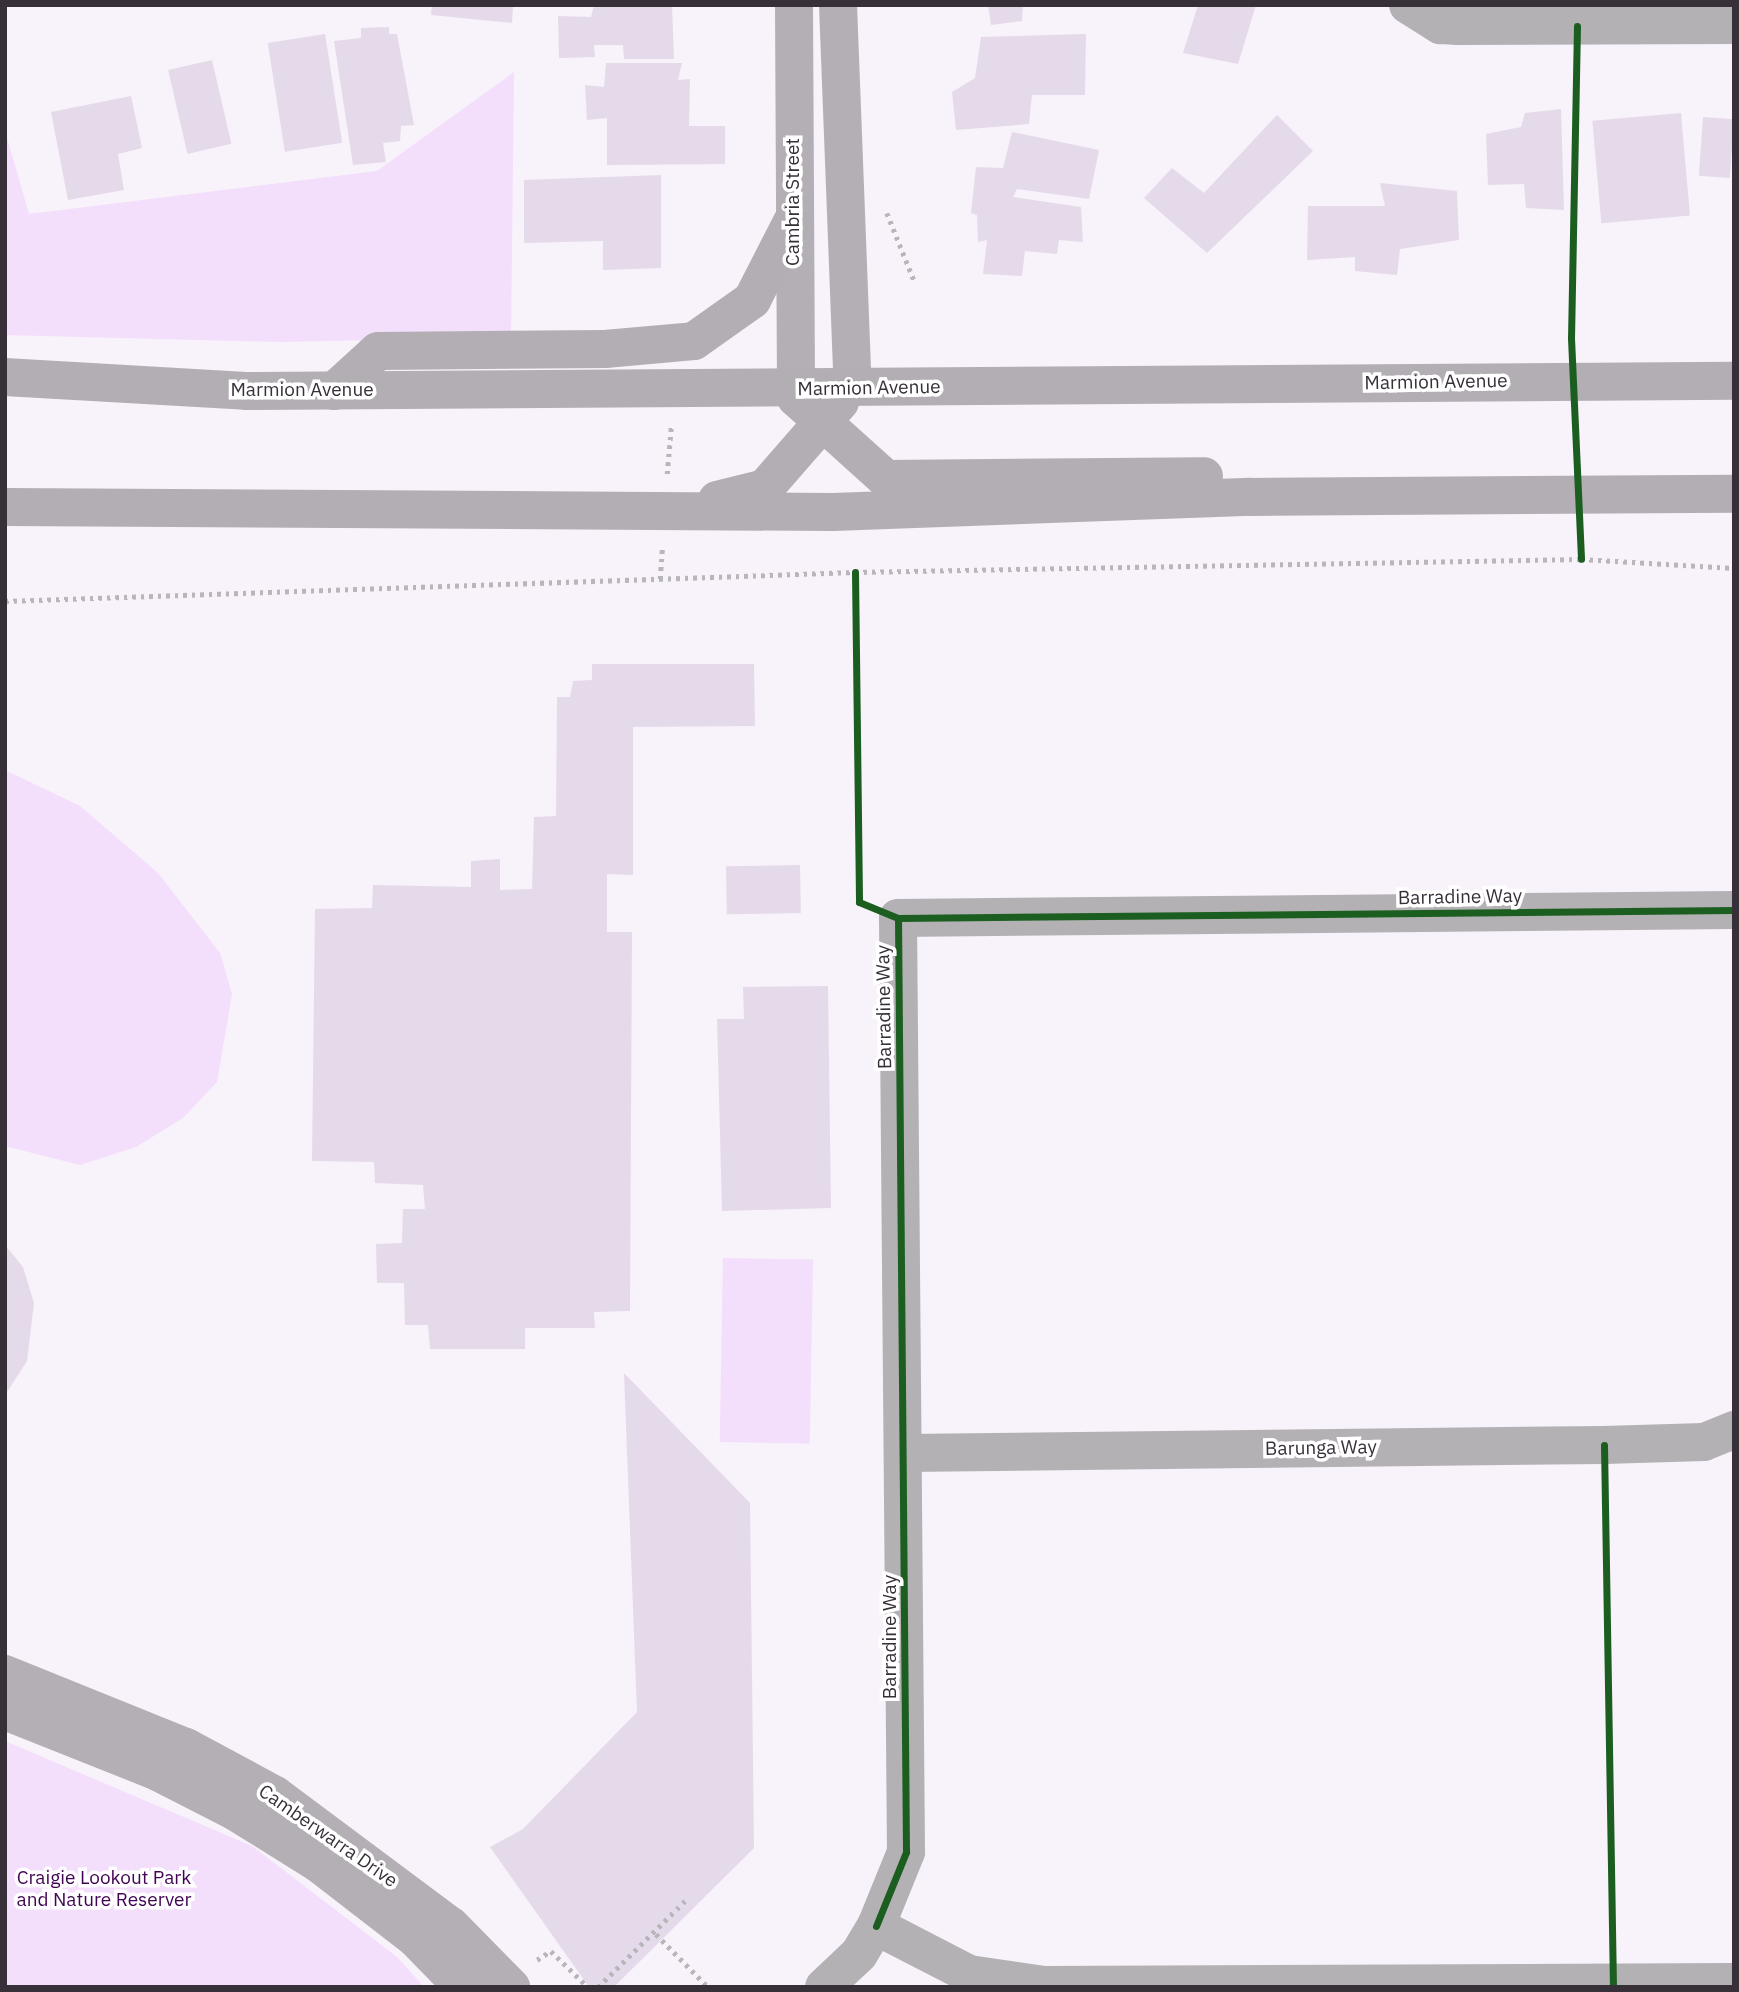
<!DOCTYPE html>
<style>
body{margin:0}
#map{position:relative;width:1739px;height:1992px;overflow:hidden;background:#f8f2fa;font-family:"IBM Plex Sans",sans-serif}
div>[style]{position:absolute}
[style*='--x']{left:calc(var(--x)*1px);top:calc(var(--y)*1px);width:calc(var(--w)*1px);rotate:calc(var(--a)*1deg)}
.green>*{inset:0;background:#f3defb;transform-origin:0 0}
.building>*{inset:0;background:#e5daea;transform-origin:0 0}
.path>*{height:4.5px;margin-top:-2.25px;transform-origin:0;background:repeating-linear-gradient(90deg,#b9b6ba 0 3.5px,transparent 0 8.5px)}
.street>*{height:38px;margin:-19px;padding:0 19px;transform-origin:19px;border-radius:19px;background:#b3b1b4}
.secondary>*{height:38px;margin:-19px;padding:0 19px;transform-origin:19px;border-radius:19px;background:#b3afb5}
.highway>*{height:38px;margin:-19px;padding:0 19px;transform-origin:19px;border-radius:19px;background:#b2aeb4}
.cycleway>*{height:7px;margin:-3.5px;padding:0 3.5px;transform-origin:3.5px;border-radius:3.5px;background:#1b5e20}
span{translate:-50% -50%;white-space:nowrap;text-align:center;line-height:1.15;-webkit-text-stroke:7px #fff;paint-order:stroke}
.street-label{font-size:19px;color:#373039}
.park-label{font-size:19px;color:#410553}
.frame{position:absolute;inset:0;border:7px solid #373039;pointer-events:none}
</style>
<div id="map">
<div class="green">
<div style="clip-path:polygon(514px 72px,511px 337px,280px 342px,5px 335px,5px 131px,29px 214px,377px 171px)"></div>
<div style="clip-path:polygon(5px 770px,80px 806px,158px 873px,220px 953px,232px 994px,217px 1082px,183px 1118px,136px 1147px,80px 1165px,5px 1146px)"></div>
<div style="left:723px;top:1258px;width:90px;height:184px;rotate:1deg"></div>
<div style="clip-path:polygon(5px 1741px,252px 1846px,397px 1957px,424px 1987px,5px 1987px)"></div>
</div>
<div class="building">
<div style="clip-path:polygon(432px 5px,513px 5px,512px 23px,431px 15px)"></div>
<div style="clip-path:polygon(594px 5px,672px 5px,674px 59px,624px 59px,623px 45px,594px 45px,595px 57px,559px 58px,558px 16px,591px 17px)"></div>
<div style="clip-path:polygon(988px 5px,1023px 5px,1022px 21px,991px 25px)"></div>
<div style="clip-path:polygon(1198px 5px,1256px 5px,1238px 64px,1183px 53px)"></div>
<div style="clip-path:polygon(389px 27px,389px 34px,397px 34px,414px 125px,401px 126px,400px 141px,383px 143px,386px 162px,353px 165px,334px 41px,361px 38px,361px 28px)"></div>
<div style="left:325px;top:34px;width:110px;height:58px;rotate:81deg"></div>
<div style="clip-path:polygon(1086px 34px,1085px 95px,1032px 95px,1029px 124px,956px 130px,952px 92px,975px 78px,981px 37px)"></div>
<div style="left:212px;top:60px;width:86px;height:45px;rotate:77deg"></div>
<div style="clip-path:polygon(606px 63px,682px 63px,678px 80px,690px 79px,689px 126px,725px 126px,725px 164px,607px 165px,607px 118px,587px 120px,585px 85px,604px 87px)"></div>
<div style="clip-path:polygon(131px 96px,142px 148px,118px 154px,124px 190px,68px 200px,51px 112px)"></div>
<div style="clip-path:polygon(1561px 109px,1564px 210px,1526px 208px,1524px 184px,1488px 185px,1486px 134px,1521px 127px,1525px 113px)"></div>
<div style="left:1681px;top:113px;width:103px;height:89px;rotate:85deg"></div>
<div style="clip-path:polygon(1277px 115px,1313px 151px,1207px 253px,1144px 198px,1172px 168px,1204px 193px)"></div>
<div style="left:1703px;top:117px;width:31px;height:59px;rotate:4deg"></div>
<div style="clip-path:polygon(1012px 132px,1099px 150px,1089px 199px,1017px 189px,1013px 197px,1081px 207px,1083px 242px,1059px 240px,1057px 254px,1025px 251px,1022px 276px,983px 274px,987px 240px,978px 242px,977px 215px,971px 213px,976px 167px,1003px 168px)"></div>
<div style="clip-path:polygon(661px 175px,661px 268px,603px 270px,603px 241px,524px 243px,524px 180px)"></div>
<div style="clip-path:polygon(1380px 183px,1457px 191px,1459px 240px,1400px 249px,1397px 275px,1355px 271px,1355px 257px,1307px 260px,1308px 206px,1385px 206px)"></div>
<div style="clip-path:polygon(592px 664px,754px 664px,755px 726px,633px 727px,633px 875px,607px 874px,607px 932px,632px 932px,630px 1311px,594px 1312px,595px 1328px,525px 1328px,525px 1349px,430px 1349px,428px 1325px,405px 1325px,404px 1283px,377px 1283px,376px 1244px,402px 1243px,403px 1209px,425px 1209px,423px 1185px,375px 1183px,374px 1162px,312px 1161px,315px 909px,372px 908px,373px 885px,471px 887px,471px 861px,500px 859px,500px 890px,532px 889px,534px 817px,556px 816px,557px 697px,570px 697px,573px 681px,592px 680px)"></div>
<div style="left:800px;top:865px;width:48px;height:74px;rotate:89deg"></div>
<div style="clip-path:polygon(828px 986px,831px 1208px,722px 1211px,717px 1019px,744px 1019px,743px 987px)"></div>
<div style="clip-path:polygon(5px 1245px,23px 1267px,34px 1303px,27px 1361px,5px 1395px)"></div>
<div style="clip-path:polygon(624px 1373px,750px 1503px,754px 1848px,614px 1987px,589px 1987px,490px 1847px,523px 1829px,637px 1712px)"></div>
</div>
<div class="path">
<div style="--x:887;--y:213;--w:72;--a:68.1"></div>
<div style="--x:667;--y:474;--w:47;--a:-85.1"></div>
<div style="--x:660;--y:579;--w:30;--a:-86"></div>
<div style="--x:5;--y:601;--w:850;--a:-1.95"></div>
<div style="--x:855;--y:572;--w:726;--a:-1.03"></div>
<div style="--x:1581;--y:559;--w:153;--a:3.4"></div>
<div style="--x:656;--y:1934;--w:74;--a:45.5"></div>
<div style="--x:537;--y:1960;--w:17;--a:-33"></div>
<div style="--x:551;--y:1951;--w:52;--a:44.2"></div>
<div style="--x:598;--y:1987;--w:127;--a:-44.7"></div>
</div>
<div class="street">
<div style="--x:1408;--y:5;--w:38;--a:32"></div>
<div style="--x:1440;--y:25;--w:18;--a:3"></div>
<div style="--x:1458;--y:26;--w:276;--a:-0.2"></div>
<div style="--x:905;--y:1453;--w:699;--a:-0.66"></div>
<div style="--x:1604;--y:1445;--w:100;--a:-1.7"></div>
<div style="--x:1704;--y:1442;--w:32;--a:-22"></div>
<div style="--x:876;--y:1926;--w:80;--a:-67.9"></div>
<div style="--x:906;--y:1852;--w:934;--a:-90.49"></div>
<div style="--x:898;--y:918;--w:836;--a:-0.55"></div>
<div style="--x:824;--y:1987;--w:48;--a:-43.3"></div>
<div style="--x:859;--y:1954;--w:33;--a:-59"></div>
<div style="--x:876;--y:1926;--w:105;--a:27.3"></div>
<div style="--x:969;--y:1974;--w:76;--a:8.3"></div>
<div style="--x:1044;--y:1985;--w:690;--a:-0.25"></div>
</div>
<div class="secondary">
<div style="--x:794;--y:5;--w:393;--a:89.7"></div>
<div style="--x:838;--y:5;--w:383;--a:87.8"></div>
<div style="--x:5;--y:1674;--w:195;--a:22"></div>
<div style="--x:186;--y:1747;--w:101;--a:28.3"></div>
<div style="--x:275;--y:1795;--w:219;--a:36.7"></div>
<div style="--x:451;--y:1926;--w:86;--a:45.5"></div>
<div style="--x:5;--y:1711;--w:165;--a:21.7"></div>
<div style="--x:158;--y:1772;--w:88;--a:27.1"></div>
<div style="--x:236;--y:1812;--w:97;--a:31.9"></div>
<div style="--x:318;--y:1863;--w:123;--a:37.7"></div>
<div style="--x:415;--y:1938;--w:69;--a:45.6"></div>
</div>
<div class="highway">
<div style="--x:5;--y:377;--w:241;--a:3.3"></div>
<div style="--x:246;--y:391;--w:1488;--a:-0.39"></div>
<div style="--x:334;--y:391;--w:59;--a:-42.3"></div>
<div style="--x:378;--y:351;--w:227;--a:-0.5"></div>
<div style="--x:605;--y:349;--w:89;--a:-5.1"></div>
<div style="--x:694;--y:341;--w:71;--a:-35.3"></div>
<div style="--x:752;--y:300;--w:88;--a:-62.9"></div>
<div style="--x:796;--y:398;--w:121;--a:42"></div>
<div style="--x:886;--y:479;--w:318;--a:-0.5"></div>
<div style="--x:717;--y:500;--w:49;--a:-14"></div>
<div style="--x:765;--y:488;--w:114;--a:-48.9"></div>
<div style="--x:5;--y:507;--w:828;--a:0.35"></div>
<div style="--x:833;--y:512;--w:418;--a:-2.1"></div>
<div style="--x:1251;--y:497;--w:483;--a:-0.4"></div>
</div>
<div class="cycleway">
<div style="--x:1577;--y:26;--w:312;--a:91.1"></div>
<div style="--x:1571;--y:338;--w:221;--a:87.4"></div>
<div style="--x:855;--y:572;--w:330;--a:89.3"></div>
<div style="--x:859;--y:902;--w:42;--a:22.3"></div>
<div style="--x:1604;--y:1445;--w:542;--a:89.05"></div>
<div style="--x:876;--y:1926;--w:80;--a:-67.9"></div>
<div style="--x:906;--y:1852;--w:934;--a:-90.49"></div>
<div style="--x:898;--y:918;--w:836;--a:-0.55"></div>
</div>
<div class="street-label">
<span style="left:793px;top:202px;rotate:-90deg">Cambria Street</span>
<span style="left:1436px;top:382px;rotate:-1deg">Marmion Avenue</span>
<span style="left:869px;top:388px;rotate:-1deg">Marmion Avenue</span>
<span style="left:302px;top:390px">Marmion Avenue</span>
<span style="left:1460px;top:897px;rotate:-1deg">Barradine Way</span>
<span style="left:884px;top:1007px;rotate:-91deg">Barradine Way</span>
<span style="left:1321px;top:1448px;rotate:-1deg">Barunga Way</span>
<span style="left:890px;top:1637px;rotate:-90deg">Barradine Way</span>
<span style="left:328px;top:1836px;rotate:35deg">Camberwarra Drive</span>
</div>
<div class="park-label">
<span style="left:104px;top:1889px">Craigie Lookout Park<br>and Nature Reserver</span>
</div>
<div class="frame"></div>
</div>
